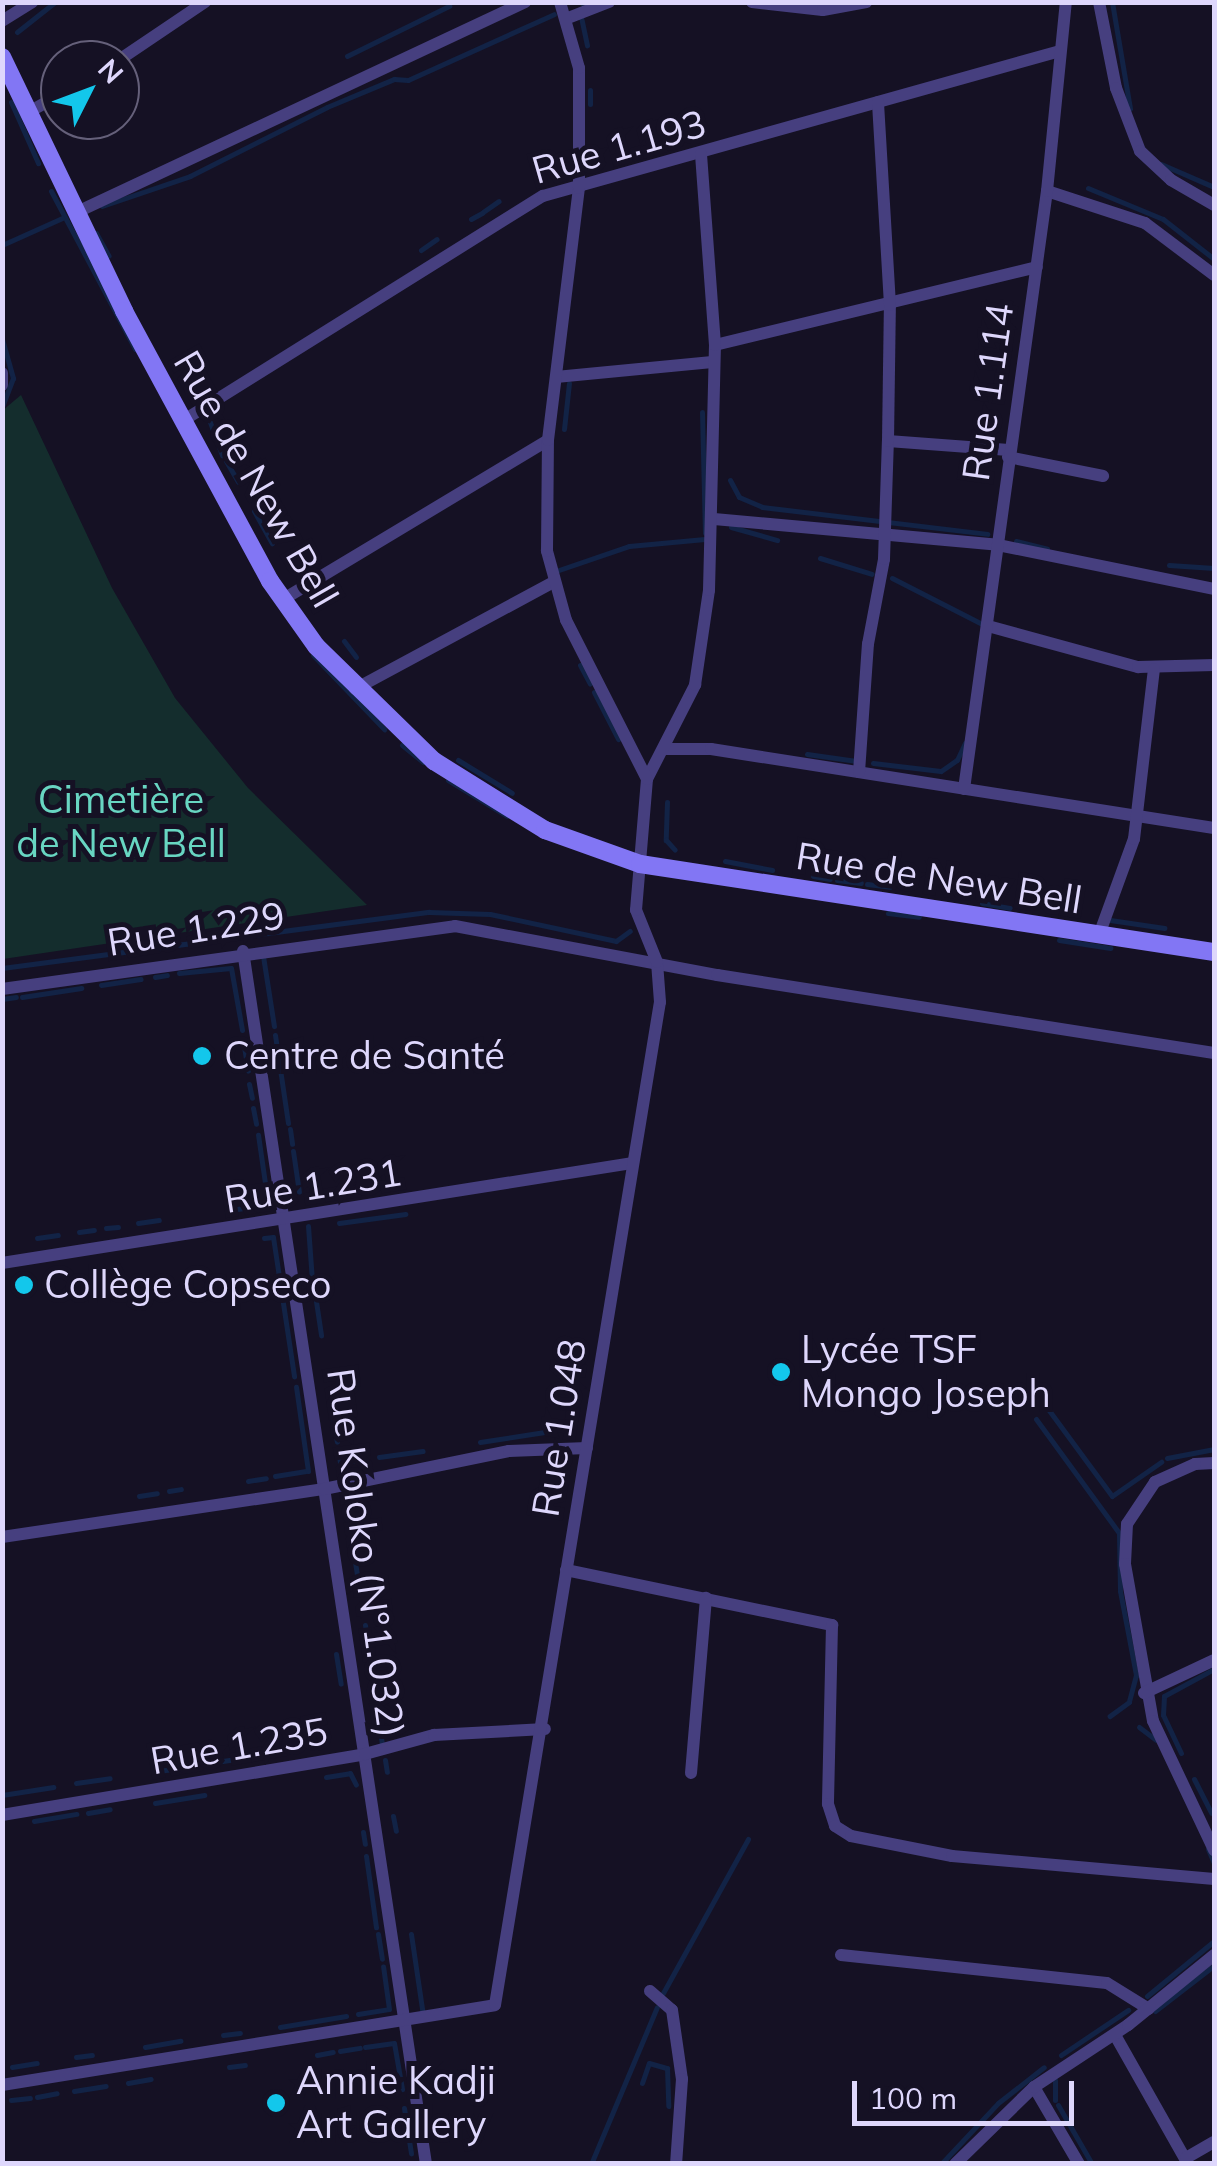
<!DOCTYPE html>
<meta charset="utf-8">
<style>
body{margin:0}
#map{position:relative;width:1217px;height:2166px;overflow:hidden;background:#151124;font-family:Mulish,sans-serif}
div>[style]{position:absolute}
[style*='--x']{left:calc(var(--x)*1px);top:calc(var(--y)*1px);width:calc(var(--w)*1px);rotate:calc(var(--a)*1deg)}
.green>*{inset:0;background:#142d2d}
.stream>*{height:5px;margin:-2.5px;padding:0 2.5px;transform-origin:2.5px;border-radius:2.5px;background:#122346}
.street>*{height:12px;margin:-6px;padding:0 6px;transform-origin:6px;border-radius:6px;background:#463f7f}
.secondary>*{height:18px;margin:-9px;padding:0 9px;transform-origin:9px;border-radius:9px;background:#8276f4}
.dots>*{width:28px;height:28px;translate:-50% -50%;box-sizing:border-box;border:5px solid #151124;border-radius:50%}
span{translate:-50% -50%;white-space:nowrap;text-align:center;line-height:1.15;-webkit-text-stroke:10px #151124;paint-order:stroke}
.street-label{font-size:38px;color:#ded7fc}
.park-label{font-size:38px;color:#68d6c2}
.poi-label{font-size:38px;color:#ded7fc}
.left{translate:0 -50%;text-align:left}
.frame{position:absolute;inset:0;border:5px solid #ded7fc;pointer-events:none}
.north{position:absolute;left:40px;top:40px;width:100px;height:100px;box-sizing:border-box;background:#151124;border:2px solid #65607a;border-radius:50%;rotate:48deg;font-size:28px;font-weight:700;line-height:40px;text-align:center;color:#ded7fc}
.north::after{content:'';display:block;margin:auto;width:35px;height:45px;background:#13c7eb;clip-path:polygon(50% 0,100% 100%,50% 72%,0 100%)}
.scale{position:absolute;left:852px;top:2081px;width:222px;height:45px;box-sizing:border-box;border:5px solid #ded7fc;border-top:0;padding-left:12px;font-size:30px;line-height:35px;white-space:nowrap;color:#ded7fc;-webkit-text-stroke:8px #151124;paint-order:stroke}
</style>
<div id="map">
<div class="green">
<div style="clip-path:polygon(21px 395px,112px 588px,175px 698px,248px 788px,367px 905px,3px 959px,2px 411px)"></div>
</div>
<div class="stream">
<div style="--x:1112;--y:2;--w:108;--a:80.4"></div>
<div style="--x:582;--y:3;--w:1;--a:-45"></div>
<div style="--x:2;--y:4;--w:4;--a:-27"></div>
<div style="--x:581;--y:17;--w:29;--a:78"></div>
<div style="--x:17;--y:32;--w:48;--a:-38.3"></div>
<div style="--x:347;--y:56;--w:114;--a:-26.1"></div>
<div style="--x:11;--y:102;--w:67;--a:66.1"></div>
<div style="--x:590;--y:104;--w:14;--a:-90"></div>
<div style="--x:1161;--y:164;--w:58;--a:23.5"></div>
<div style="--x:1088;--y:188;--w:81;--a:22.5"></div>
<div style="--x:1163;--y:219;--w:65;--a:38.1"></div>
<div style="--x:51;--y:191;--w:179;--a:62"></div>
<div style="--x:102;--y:206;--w:93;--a:-18.8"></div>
<div style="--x:190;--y:176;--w:153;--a:-26.7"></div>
<div style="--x:327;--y:107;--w:73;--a:-22.7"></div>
<div style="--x:394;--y:79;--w:14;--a:4"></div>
<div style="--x:408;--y:80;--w:160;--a:-24.3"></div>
<div style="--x:483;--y:212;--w:19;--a:-35"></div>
<div style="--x:471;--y:219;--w:13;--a:-29"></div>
<div style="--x:96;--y:233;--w:26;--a:61"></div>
<div style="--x:2;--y:245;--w:66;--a:-24.2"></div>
<div style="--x:421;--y:250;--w:19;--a:-35"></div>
<div style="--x:2;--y:339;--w:41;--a:74.2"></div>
<div style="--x:13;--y:378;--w:30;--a:111"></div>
<div style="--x:702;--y:412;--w:121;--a:88.6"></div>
<div style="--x:207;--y:414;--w:44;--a:69.9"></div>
<div style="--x:564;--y:429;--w:46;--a:-83.8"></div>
<div style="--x:226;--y:461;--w:24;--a:60"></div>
<div style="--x:730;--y:480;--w:19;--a:62"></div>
<div style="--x:739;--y:497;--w:25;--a:23"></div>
<div style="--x:762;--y:507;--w:227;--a:6.8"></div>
<div style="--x:254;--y:511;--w:37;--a:61"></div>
<div style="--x:731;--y:527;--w:48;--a:15.8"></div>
<div style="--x:1016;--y:541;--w:32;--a:14"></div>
<div style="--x:820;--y:558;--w:54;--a:17.1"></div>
<div style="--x:1169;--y:565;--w:45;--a:3.8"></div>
<div style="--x:553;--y:572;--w:80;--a:-18.9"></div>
<div style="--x:629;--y:546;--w:76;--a:-5.3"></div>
<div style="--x:892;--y:578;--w:99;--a:27.1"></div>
<div style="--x:344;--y:641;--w:20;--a:53"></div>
<div style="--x:313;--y:655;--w:103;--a:46.2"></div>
<div style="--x:580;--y:665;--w:21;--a:62"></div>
<div style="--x:594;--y:692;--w:53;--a:62.9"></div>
<div style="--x:402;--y:745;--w:27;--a:39"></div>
<div style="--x:807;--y:754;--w:50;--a:8"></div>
<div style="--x:458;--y:760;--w:63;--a:31.4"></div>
<div style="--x:873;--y:763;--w:68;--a:6.7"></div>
<div style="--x:941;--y:771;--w:19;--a:-35"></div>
<div style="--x:957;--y:760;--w:19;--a:-65"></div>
<div style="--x:448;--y:780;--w:69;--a:31.4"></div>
<div style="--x:667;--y:802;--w:38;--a:92"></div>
<div style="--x:666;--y:840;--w:13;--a:48"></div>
<div style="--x:725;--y:861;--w:48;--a:10.8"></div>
<div style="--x:813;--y:876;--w:17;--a:10"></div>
<div style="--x:837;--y:880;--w:24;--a:7"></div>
<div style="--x:867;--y:884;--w:23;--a:7"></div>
<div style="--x:982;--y:903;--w:28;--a:10"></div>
<div style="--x:888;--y:913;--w:31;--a:7"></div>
<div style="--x:1110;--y:920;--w:55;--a:8.4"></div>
<div style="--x:1059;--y:940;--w:52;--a:8.9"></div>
<div style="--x:263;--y:956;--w:71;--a:81.1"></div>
<div style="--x:2;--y:968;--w:431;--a:-7.5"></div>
<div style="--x:429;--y:912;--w:61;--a:1.9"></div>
<div style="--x:490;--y:914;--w:129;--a:12.1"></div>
<div style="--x:616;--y:941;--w:17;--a:-36"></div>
<div style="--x:179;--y:973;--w:52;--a:-5.5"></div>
<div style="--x:231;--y:968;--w:63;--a:79.9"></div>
<div style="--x:155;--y:977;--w:12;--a:-9"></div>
<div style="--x:101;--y:985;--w:40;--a:-8.5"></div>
<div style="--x:22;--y:997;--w:60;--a:-8.7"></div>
<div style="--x:2;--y:999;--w:14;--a:-8"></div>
<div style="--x:275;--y:1035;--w:89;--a:81.6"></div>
<div style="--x:243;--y:1040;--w:31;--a:81"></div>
<div style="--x:249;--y:1084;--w:14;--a:78"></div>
<div style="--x:253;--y:1108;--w:16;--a:79"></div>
<div style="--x:290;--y:1129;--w:15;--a:82"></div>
<div style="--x:293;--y:1151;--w:41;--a:81.7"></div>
<div style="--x:231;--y:1210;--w:37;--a:-9"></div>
<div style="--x:268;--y:1204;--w:70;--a:-98.2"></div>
<div style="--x:138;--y:1223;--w:21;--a:-8"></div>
<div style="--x:339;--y:1223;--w:67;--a:-7.8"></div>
<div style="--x:308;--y:1226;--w:55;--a:85.8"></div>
<div style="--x:106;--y:1228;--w:12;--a:-5"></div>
<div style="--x:79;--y:1232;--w:15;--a:-8"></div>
<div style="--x:37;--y:1238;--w:21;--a:-8"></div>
<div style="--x:264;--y:1238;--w:9;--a:-6"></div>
<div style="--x:273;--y:1237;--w:141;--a:81.4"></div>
<div style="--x:314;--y:1288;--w:48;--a:81.5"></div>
<div style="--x:1048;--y:1409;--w:108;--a:53.7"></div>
<div style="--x:1112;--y:1496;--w:60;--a:-34.8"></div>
<div style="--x:332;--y:1411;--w:31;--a:81"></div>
<div style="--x:1036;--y:1419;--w:141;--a:53.9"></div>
<div style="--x:1119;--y:1533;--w:58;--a:89"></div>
<div style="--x:1120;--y:1591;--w:86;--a:79.2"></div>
<div style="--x:1136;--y:1675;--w:28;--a:105"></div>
<div style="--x:1129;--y:1702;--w:24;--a:144"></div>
<div style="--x:480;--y:1442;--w:72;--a:-8.8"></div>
<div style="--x:338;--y:1451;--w:23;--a:80"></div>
<div style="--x:379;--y:1457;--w:44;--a:-7.8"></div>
<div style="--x:1167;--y:1458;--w:48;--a:-10.8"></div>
<div style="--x:343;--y:1462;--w:18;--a:-6"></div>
<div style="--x:275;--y:1476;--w:33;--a:-9"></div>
<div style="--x:308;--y:1471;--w:85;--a:-98.1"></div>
<div style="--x:248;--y:1481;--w:18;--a:-9"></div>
<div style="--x:344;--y:1489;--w:94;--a:81.4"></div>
<div style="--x:169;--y:1491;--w:12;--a:-9"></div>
<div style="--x:139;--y:1496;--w:18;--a:-9"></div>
<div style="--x:365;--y:1625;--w:121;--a:81.9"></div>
<div style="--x:336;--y:1654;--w:30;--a:81"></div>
<div style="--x:1139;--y:1727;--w:21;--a:37"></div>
<div style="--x:1181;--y:1753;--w:42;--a:-115.3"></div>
<div style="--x:1163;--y:1715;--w:19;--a:-87"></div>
<div style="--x:1164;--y:1696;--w:57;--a:-28.4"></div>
<div style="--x:385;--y:1760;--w:12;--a:81"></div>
<div style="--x:209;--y:1763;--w:41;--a:-8.3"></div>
<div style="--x:159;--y:1771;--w:40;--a:-8.5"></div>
<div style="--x:326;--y:1777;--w:24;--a:-9"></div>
<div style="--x:350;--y:1773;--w:13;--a:63"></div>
<div style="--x:1194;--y:1779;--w:38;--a:63"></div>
<div style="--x:76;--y:1783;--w:34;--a:-8"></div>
<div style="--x:2;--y:1795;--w:52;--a:-8.9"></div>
<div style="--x:155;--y:1803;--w:50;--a:-9.3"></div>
<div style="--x:88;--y:1813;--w:22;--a:-10"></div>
<div style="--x:393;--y:1816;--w:15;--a:79"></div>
<div style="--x:34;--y:1821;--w:43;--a:-9.5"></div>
<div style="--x:363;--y:1832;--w:12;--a:81"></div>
<div style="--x:1208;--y:1849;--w:15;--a:67"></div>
<div style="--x:366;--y:1856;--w:72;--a:82"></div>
<div style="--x:378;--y:1934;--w:25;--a:81"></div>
<div style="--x:411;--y:1934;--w:82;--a:81.6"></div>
<div style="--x:663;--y:1993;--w:176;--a:-61.1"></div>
<div style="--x:1147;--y:1996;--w:87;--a:-39.4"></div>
<div style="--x:1155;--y:2011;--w:72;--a:-37.7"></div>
<div style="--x:358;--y:2014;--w:31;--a:-9"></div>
<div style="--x:389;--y:2009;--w:43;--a:-97.9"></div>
<div style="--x:280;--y:2027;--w:67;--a:-9.5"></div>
<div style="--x:223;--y:2035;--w:17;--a:-7"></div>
<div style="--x:145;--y:2047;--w:36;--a:-10"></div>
<div style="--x:365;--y:2047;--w:29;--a:-8"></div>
<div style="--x:394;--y:2043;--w:47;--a:80.1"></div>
<div style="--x:340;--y:2051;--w:20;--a:-9"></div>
<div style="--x:317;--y:2055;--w:16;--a:-11"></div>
<div style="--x:1061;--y:2055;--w:81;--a:-33.9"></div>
<div style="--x:76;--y:2057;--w:16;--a:-7"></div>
<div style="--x:12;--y:2067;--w:25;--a:-9"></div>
<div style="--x:229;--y:2067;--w:16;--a:-7"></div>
<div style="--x:1055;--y:2080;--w:20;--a:90"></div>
<div style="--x:128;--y:2083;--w:23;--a:-10"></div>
<div style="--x:642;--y:2083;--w:21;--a:-71"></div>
<div style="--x:649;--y:2063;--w:19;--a:16"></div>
<div style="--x:667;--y:2068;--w:38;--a:88"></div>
<div style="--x:74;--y:2091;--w:32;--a:-9"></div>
<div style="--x:37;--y:2097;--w:20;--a:-11"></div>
<div style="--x:11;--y:2100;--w:19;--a:-6"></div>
<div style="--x:1058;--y:2105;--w:68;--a:60"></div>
<div style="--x:404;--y:2108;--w:46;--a:81.2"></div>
<div style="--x:591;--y:2164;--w:170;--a:-67.2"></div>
<div style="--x:941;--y:2164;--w:83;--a:-46.9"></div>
<div style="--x:998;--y:2103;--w:58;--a:-38"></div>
</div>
<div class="street">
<div style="--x:752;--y:2;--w:71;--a:6.4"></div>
<div style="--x:823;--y:10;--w:44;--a:-10.5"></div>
<div style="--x:1099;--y:2;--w:88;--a:78.8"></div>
<div style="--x:1116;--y:88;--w:67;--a:69.1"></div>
<div style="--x:1140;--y:151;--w:42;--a:43.1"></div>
<div style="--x:1171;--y:180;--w:50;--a:30.2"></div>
<div style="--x:568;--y:18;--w:44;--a:-21.3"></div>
<div style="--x:2;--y:21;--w:36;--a:-32"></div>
<div style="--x:119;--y:60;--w:104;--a:-34"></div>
<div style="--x:27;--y:113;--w:38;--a:-29"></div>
<div style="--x:1047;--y:191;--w:103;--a:18.1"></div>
<div style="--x:1145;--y:223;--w:86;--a:37"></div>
<div style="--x:75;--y:213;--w:497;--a:-25.1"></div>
<div style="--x:715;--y:345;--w:331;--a:-13.6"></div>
<div style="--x:2;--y:373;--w:12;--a:90"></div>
<div style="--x:556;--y:377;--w:157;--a:-5.5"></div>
<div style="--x:184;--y:420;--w:423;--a:-32"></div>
<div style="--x:543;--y:196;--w:537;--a:-15.67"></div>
<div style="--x:888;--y:441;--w:121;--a:4.3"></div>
<div style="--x:1008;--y:457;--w:97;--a:11.3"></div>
<div style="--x:714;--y:519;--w:285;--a:5.2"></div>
<div style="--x:998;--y:545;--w:220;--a:11.5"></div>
<div style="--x:282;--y:600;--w:310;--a:-31"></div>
<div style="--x:988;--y:626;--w:156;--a:15.3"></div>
<div style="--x:1138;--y:667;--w:76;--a:-1.5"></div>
<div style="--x:355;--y:689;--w:224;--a:-28.3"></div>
<div style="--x:665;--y:749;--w:46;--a:0"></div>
<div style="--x:711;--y:749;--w:509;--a:8.93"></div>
<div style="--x:859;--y:772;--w:128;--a:-86"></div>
<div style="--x:868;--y:644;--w:86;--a:-79.3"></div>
<div style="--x:884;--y:559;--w:118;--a:-88.1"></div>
<div style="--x:888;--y:441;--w:136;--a:-89.2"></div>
<div style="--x:890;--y:305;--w:203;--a:-93.4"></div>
<div style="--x:647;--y:779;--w:106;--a:-62.9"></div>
<div style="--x:695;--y:685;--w:96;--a:-81.6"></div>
<div style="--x:709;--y:590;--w:245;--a:-88.6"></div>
<div style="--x:715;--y:345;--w:191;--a:-94.2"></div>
<div style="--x:964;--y:789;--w:604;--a:-82.1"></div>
<div style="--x:1047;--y:191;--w:190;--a:-84.3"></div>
<div style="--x:1099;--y:935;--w:102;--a:-70"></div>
<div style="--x:1134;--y:839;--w:171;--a:-83.3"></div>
<div style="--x:243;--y:951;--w:1227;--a:81.42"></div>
<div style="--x:2;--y:989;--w:457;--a:-7.9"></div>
<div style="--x:455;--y:926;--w:267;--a:10.6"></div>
<div style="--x:717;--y:975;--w:503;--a:8.92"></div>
<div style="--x:2;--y:1263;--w:639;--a:-9.01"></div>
<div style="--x:1214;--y:1463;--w:19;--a:177"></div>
<div style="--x:1195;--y:1464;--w:44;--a:155.8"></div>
<div style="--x:1155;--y:1482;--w:50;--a:123.7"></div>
<div style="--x:1127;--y:1524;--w:40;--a:92.9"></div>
<div style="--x:1125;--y:1564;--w:159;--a:79.9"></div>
<div style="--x:1153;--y:1721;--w:143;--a:64.7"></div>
<div style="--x:2;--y:1537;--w:326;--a:-8.5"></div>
<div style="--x:324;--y:1489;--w:189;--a:-11.6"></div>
<div style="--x:509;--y:1451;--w:78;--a:-2.2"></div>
<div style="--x:566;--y:1570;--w:272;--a:11.7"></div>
<div style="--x:832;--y:1625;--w:179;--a:91.3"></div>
<div style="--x:828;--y:1804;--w:23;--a:72"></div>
<div style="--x:835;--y:1826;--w:19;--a:32"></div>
<div style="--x:851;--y:1836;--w:103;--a:11.2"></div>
<div style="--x:952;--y:1856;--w:263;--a:5"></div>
<div style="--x:1144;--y:1693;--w:77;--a:-25.2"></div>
<div style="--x:691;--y:1773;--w:176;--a:-85.1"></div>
<div style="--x:2;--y:1815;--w:368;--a:-9.5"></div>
<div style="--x:365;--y:1754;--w:72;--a:-15.4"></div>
<div style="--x:434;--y:1735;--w:111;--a:-3.1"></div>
<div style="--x:841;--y:1955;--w:267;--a:6"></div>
<div style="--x:1107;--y:1983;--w:49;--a:31.8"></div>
<div style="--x:650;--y:1991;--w:29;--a:41"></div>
<div style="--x:672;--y:2010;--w:70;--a:81.8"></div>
<div style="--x:682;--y:2079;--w:85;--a:94"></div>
<div style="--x:1115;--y:2035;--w:148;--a:60.5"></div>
<div style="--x:2;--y:2085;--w:499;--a:-9.2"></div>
<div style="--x:495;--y:2005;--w:1016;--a:-80.66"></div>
<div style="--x:660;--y:1002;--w:40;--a:-94.3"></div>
<div style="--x:657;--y:962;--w:56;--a:-112"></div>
<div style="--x:636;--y:910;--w:131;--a:-85.2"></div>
<div style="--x:647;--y:779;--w:178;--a:-117"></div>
<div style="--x:566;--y:620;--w:72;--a:-105.4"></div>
<div style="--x:547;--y:551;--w:111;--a:-89.5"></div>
<div style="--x:548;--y:440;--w:254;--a:-83"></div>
<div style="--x:579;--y:188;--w:120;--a:-90"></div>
<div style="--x:579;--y:68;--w:69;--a:-106.1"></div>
<div style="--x:1034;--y:2087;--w:89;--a:59.7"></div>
<div style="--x:1186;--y:2158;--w:32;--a:-30"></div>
<div style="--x:955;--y:2164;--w:110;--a:-44.3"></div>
<div style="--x:1034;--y:2087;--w:113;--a:-33.4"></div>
<div style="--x:1128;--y:2025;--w:111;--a:-39.1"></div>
</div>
<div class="secondary">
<div style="--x:2;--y:57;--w:282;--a:64.3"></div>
<div style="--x:124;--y:311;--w:307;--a:61.6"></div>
<div style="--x:270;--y:581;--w:80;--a:54.7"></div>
<div style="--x:316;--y:646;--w:165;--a:44.3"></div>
<div style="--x:434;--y:761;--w:131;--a:31.9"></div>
<div style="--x:545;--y:830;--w:101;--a:19.7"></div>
<div style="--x:640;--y:864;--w:581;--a:8.72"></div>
</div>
<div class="dots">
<div style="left:202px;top:1056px;background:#13c7eb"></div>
<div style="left:24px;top:1285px;background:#13c7eb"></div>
<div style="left:781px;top:1372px;background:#13c7eb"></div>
<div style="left:276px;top:2103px;background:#13c7eb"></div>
</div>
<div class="street-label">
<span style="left:619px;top:147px;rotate:-16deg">Rue 1.193</span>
<span style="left:988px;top:392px;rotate:-82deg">Rue 1.114</span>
<span style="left:256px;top:479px;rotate:60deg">Rue de New Bell</span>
<span style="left:939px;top:878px;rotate:9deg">Rue de New Bell</span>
<span style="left:196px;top:929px;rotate:-9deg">Rue 1.229</span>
<span style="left:313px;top:1186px;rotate:-9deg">Rue 1.231</span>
<span style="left:559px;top:1428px;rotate:-81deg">Rue 1.048</span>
<span style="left:366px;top:1553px;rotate:82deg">Rue Koloko (N°1.032)</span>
<span style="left:239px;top:1746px;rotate:-10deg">Rue 1.235</span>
</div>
<div class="park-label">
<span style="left:121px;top:822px">Cimetière<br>de New Bell</span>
</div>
<div class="poi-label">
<span class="left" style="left:224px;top:1056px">Centre de Santé</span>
<span class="left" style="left:44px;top:1285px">Collège Copseco</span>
<span class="left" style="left:801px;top:1372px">Lycée TSF<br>Mongo Joseph</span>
<span class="left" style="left:296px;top:2103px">Annie Kadji<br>Art Gallery</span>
</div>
<div class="frame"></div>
<div class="north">N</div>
<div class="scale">100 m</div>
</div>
